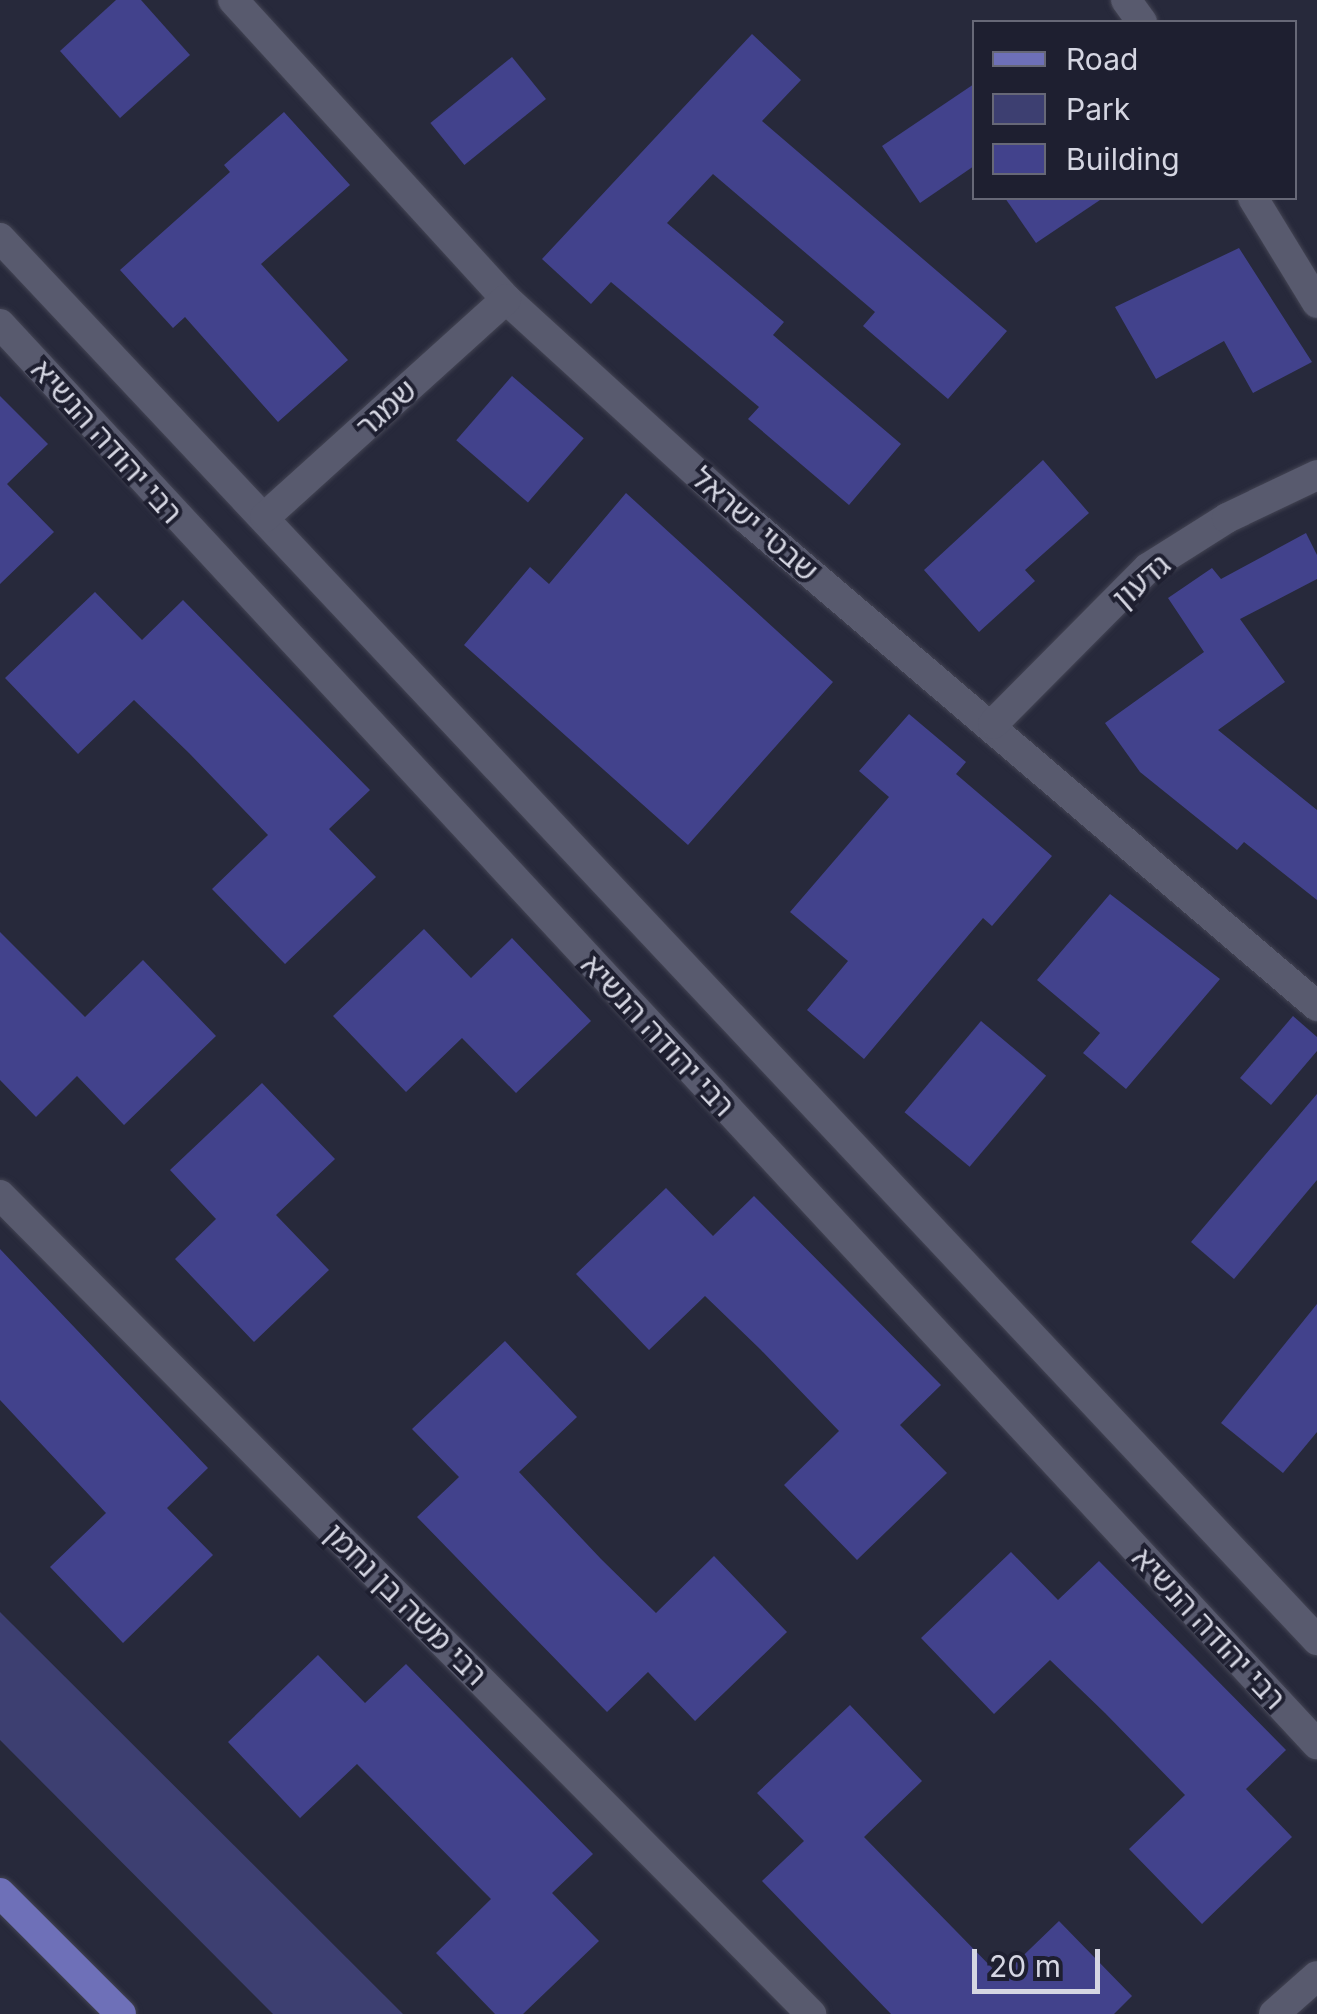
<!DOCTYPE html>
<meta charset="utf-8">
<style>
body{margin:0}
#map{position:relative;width:1317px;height:2014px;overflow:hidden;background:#27293b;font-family:Inter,"Noto Sans Hebrew",sans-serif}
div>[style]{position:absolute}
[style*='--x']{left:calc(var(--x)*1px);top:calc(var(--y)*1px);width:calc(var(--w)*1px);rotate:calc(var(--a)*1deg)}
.green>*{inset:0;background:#3d3f71}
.building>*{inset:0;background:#42428c;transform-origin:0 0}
.roads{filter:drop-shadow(0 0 2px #434453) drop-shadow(0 0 2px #434453)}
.minor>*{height:30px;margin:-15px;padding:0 15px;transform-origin:15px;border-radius:15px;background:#585a6e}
.major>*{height:30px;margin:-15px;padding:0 15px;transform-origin:15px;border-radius:15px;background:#6e70b8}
span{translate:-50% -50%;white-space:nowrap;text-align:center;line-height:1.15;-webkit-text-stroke:8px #1e1f30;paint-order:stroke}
.street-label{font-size:30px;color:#d5d6e2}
.legend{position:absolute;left:972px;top:20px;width:325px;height:180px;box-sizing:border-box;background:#1e1f30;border:2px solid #676877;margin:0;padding:12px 18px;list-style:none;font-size:30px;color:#d5d6e2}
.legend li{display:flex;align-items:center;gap:20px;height:50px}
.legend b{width:50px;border:2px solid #676877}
.scale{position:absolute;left:972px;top:1949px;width:128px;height:45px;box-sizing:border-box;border:5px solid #d5d6e2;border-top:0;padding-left:12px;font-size:30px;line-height:35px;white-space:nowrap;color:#d5d6e2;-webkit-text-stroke:8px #1e1f30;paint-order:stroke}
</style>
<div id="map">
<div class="green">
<div style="clip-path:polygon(0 1612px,403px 2014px,273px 2014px,0 1740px)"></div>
</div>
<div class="building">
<div style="clip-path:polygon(116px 0,141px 0,190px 55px,120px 118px,60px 51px)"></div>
<div style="clip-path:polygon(752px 34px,801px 80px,762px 121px,1007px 331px,948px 399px,863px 326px,875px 312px,713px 174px,667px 223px,784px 322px,773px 335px,901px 444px,849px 505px,748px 419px,759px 407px,611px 282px,591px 304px,542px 259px)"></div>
<div style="left:512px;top:57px;width:54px;height:105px;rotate:51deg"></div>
<div style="clip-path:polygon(974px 84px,974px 166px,920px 203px,882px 146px)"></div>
<div style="clip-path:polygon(284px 112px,350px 185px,261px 264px,348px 360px,278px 422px,185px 317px,173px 328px,120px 270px,230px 172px,224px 165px)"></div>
<div style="clip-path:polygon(1005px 198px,1103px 198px,1036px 243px)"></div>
<div style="clip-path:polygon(1239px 248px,1312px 362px,1253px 393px,1224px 341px,1156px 379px,1115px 307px)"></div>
<div style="left:512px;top:376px;width:95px;height:85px;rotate:41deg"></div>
<div style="clip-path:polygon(0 396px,48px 444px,7px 484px,54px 532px,0 584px)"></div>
<div style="clip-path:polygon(1043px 460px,1089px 513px,1025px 570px,1035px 581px,979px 632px,924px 570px)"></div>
<div style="clip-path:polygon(626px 493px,833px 682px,688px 845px,464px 645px,530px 567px,549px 584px)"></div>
<div style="clip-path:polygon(1306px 533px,1317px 555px,1317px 579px,1240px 619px,1285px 682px,1218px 730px,1317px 810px,1317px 900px,1244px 842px,1237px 850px,1140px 772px,1105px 723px,1204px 652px,1168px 598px,1212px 568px,1221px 579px)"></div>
<div style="clip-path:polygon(95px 592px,142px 640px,183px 600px,370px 790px,329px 829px,376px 877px,285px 964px,212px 889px,268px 835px,189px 753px,134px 700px,78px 754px,5px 678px)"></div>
<div style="clip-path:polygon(909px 714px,966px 762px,956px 774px,1052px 856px,992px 926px,983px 918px,864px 1059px,807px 1010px,848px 961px,790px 912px,889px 797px,859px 771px)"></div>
<div style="clip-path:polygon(1110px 894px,1220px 979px,1126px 1089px,1083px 1053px,1100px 1033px,1037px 980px)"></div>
<div style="clip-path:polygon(424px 929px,471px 978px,512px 938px,591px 1021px,516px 1093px,462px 1038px,406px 1092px,333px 1016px)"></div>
<div style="clip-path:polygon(0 932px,85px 1017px,143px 960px,216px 1036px,124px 1125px,77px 1076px,36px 1117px,0 1080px)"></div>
<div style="clip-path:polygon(1293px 1016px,1317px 1037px,1317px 1051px,1271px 1105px,1240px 1078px)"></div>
<div style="left:981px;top:1021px;width:85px;height:119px;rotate:40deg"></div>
<div style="clip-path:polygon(262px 1083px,335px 1159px,276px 1215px,329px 1270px,254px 1342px,175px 1259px,216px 1219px,170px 1170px)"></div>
<div style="clip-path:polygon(1317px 1094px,1317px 1180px,1234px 1279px,1191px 1242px)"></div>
<div style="clip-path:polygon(666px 1188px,713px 1236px,754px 1196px,941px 1385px,900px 1425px,947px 1473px,857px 1560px,784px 1485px,839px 1431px,760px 1349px,705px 1296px,649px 1350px,576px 1274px)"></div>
<div style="clip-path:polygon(0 1249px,208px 1468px,167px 1508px,213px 1555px,123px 1643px,50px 1567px,106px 1513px,0 1400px)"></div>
<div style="clip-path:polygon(1317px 1304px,1317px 1432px,1283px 1473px,1221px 1423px)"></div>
<div style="clip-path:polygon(505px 1341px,577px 1417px,519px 1472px,601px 1559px,656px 1613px,714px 1556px,787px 1632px,695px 1721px,648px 1672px,607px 1712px,417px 1517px,459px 1477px,412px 1429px)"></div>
<div style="clip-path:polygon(1011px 1552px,1058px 1600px,1099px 1561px,1286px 1750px,1246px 1789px,1292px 1837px,1202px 1924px,1129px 1849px,1185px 1795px,1105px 1713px,1050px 1660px,994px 1714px,921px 1638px)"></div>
<div style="clip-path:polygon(318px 1655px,365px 1703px,406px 1664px,593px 1854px,552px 1893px,599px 1941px,523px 2014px,495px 2014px,436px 1953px,491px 1899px,357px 1764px,300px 1818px,228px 1742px)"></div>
<div style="clip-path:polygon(850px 1705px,922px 1781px,864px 1837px,1001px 1977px,1059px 1921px,1132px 1996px,1114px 2014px,891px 2014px,762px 1881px,804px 1841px,757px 1793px)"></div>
</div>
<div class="roads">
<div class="minor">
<div style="--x:233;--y:0;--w:405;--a:47.6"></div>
<div style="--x:506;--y:299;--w:326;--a:42.4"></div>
<div style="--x:747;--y:519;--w:750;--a:40.51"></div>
<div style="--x:1126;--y:0;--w:27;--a:54"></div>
<div style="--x:1253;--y:198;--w:123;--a:58.6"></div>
<div style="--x:0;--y:238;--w:1924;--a:46.79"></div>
<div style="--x:0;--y:324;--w:1937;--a:47.16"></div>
<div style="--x:265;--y:517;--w:325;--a:-42.1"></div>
<div style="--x:993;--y:724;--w:220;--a:-45.2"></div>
<div style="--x:1148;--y:568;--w:93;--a:-32.3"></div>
<div style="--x:1227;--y:518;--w:100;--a:-25.5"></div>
<div style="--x:0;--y:1195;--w:1153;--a:45.28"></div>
<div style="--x:1274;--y:2014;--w:57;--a:-41.5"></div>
</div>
<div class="major">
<div style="--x:0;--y:1893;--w:171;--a:45"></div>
</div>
</div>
<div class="street-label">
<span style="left:386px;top:408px;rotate:-42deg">שמגר</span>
<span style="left:107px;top:441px;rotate:48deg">רבי יהודה הנשיא</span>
<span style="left:755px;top:524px;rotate:41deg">שבטי ישראל</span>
<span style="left:1141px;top:581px;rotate:-41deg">גדעון</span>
<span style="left:658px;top:1035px;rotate:47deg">רבי יהודה הנשיא</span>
<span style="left:406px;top:1604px;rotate:45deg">רבי משה בן נחמן</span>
<span style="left:1209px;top:1628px;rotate:47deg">רבי יהודה הנשיא</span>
</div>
<ul class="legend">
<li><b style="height:12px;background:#6e70b8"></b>Road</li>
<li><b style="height:28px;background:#3d3f71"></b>Park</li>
<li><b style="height:28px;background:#42428c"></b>Building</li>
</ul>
<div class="scale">20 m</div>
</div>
